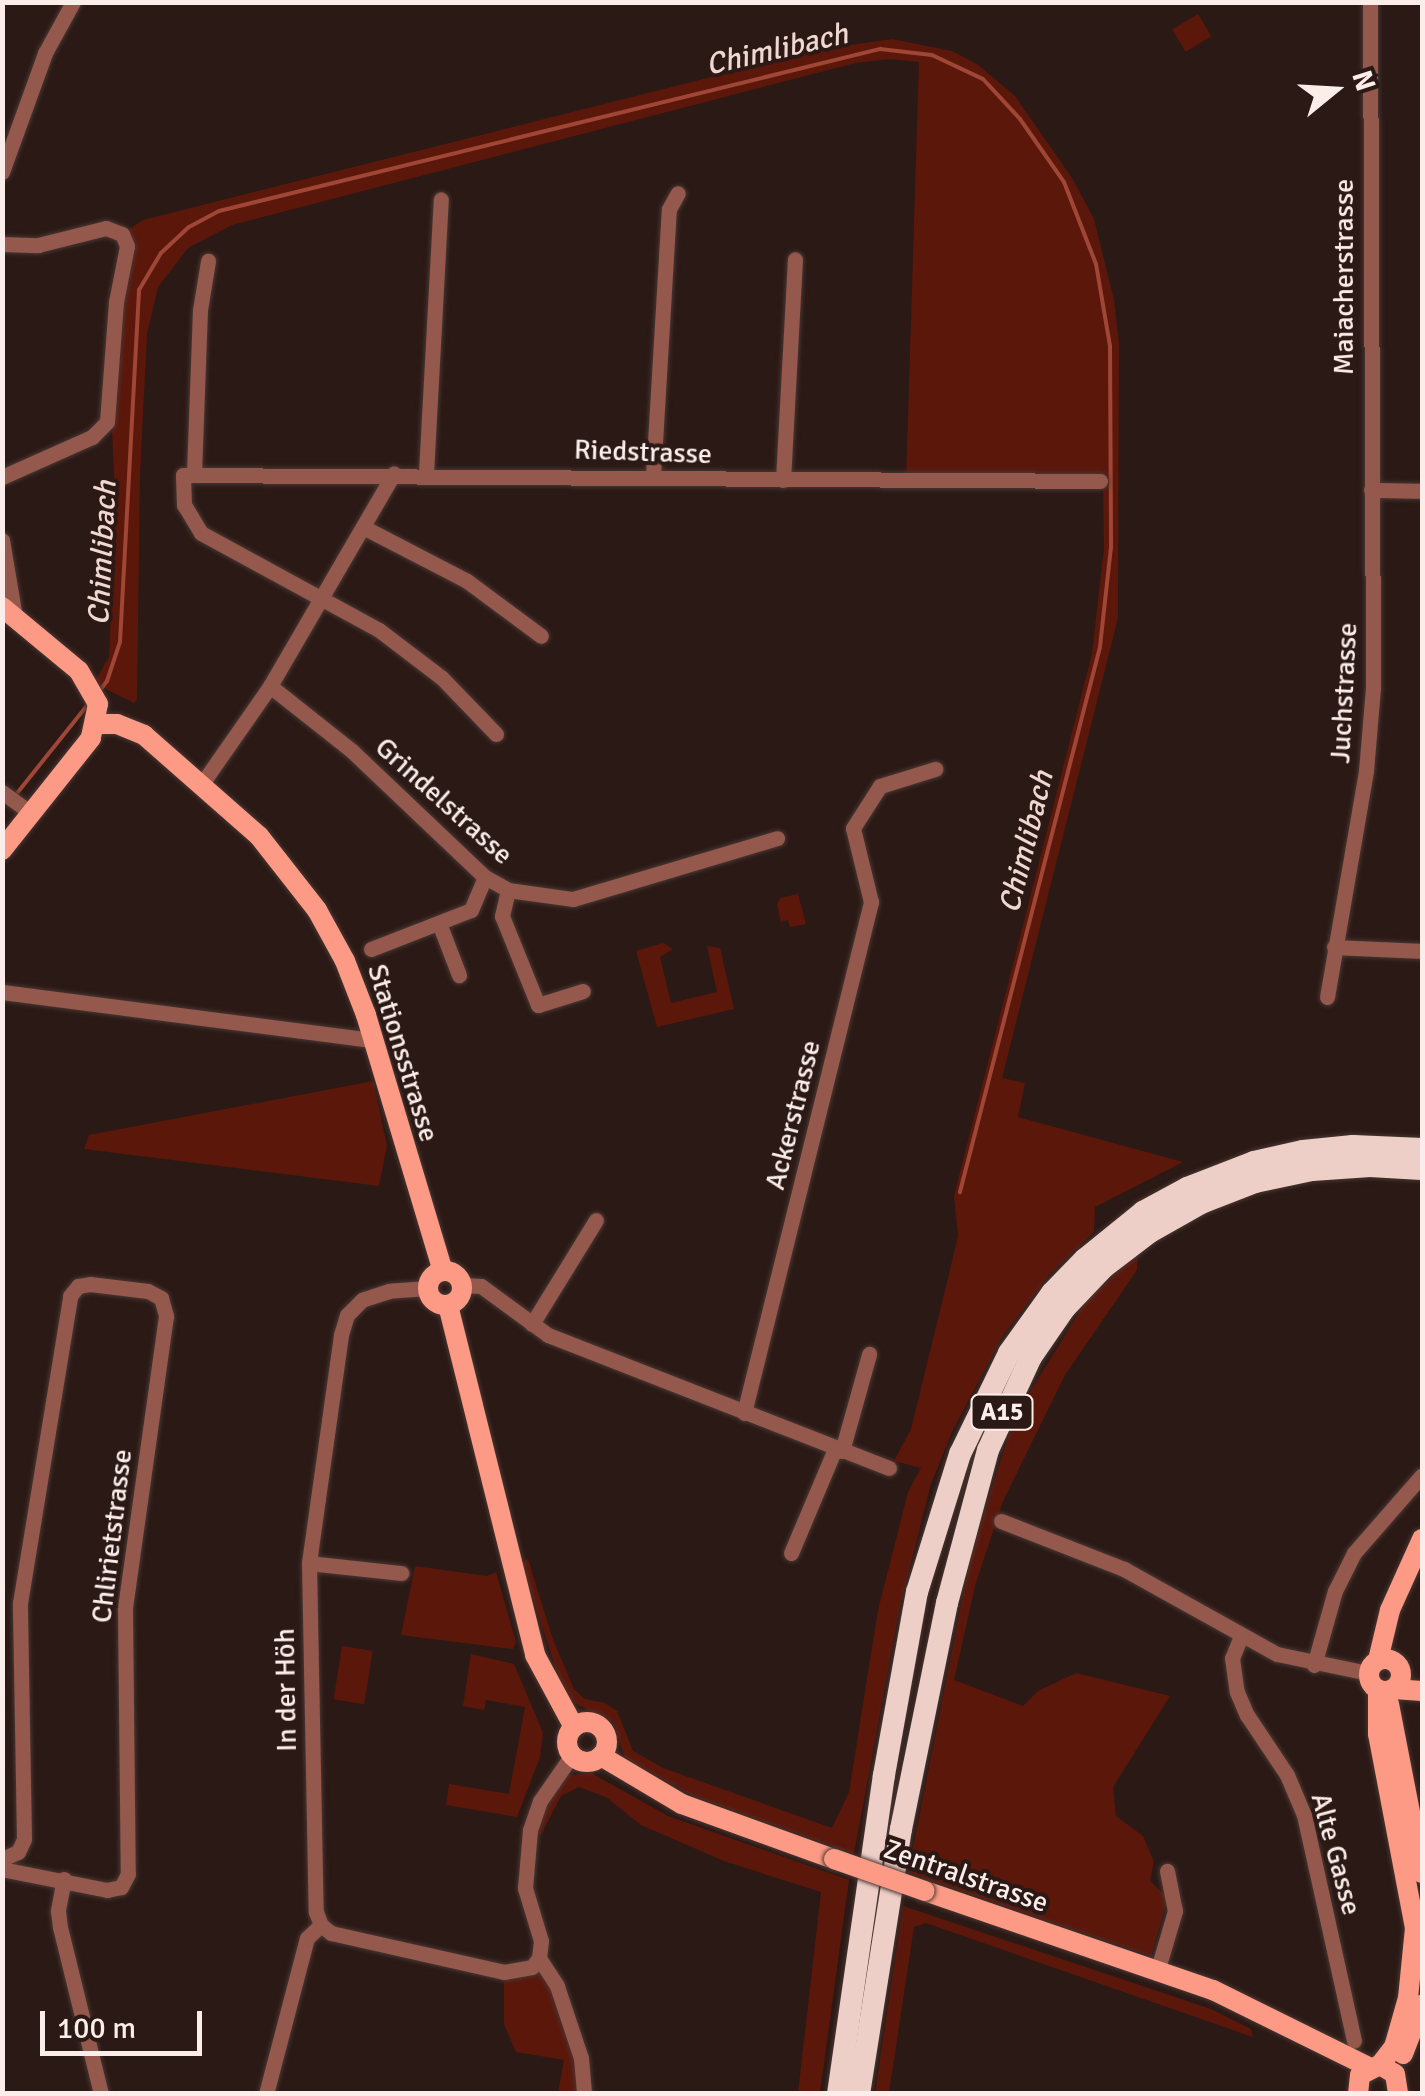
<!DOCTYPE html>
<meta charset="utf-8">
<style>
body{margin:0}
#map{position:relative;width:1425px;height:2096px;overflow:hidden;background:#2b1915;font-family:Signika,sans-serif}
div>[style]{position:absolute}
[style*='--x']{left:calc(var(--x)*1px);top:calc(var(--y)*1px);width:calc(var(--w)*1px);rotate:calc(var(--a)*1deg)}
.green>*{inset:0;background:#5c170b;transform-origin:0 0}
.stream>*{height:4px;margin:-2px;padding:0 2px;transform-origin:2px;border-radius:2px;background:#9f4636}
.roads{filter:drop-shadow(0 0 2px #483733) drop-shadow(0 0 2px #483733)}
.minor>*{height:15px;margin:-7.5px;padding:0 7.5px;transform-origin:7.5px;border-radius:7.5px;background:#94584c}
.major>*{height:20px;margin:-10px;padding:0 10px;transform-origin:10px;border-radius:10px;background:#fd9a85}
.major>.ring{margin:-10px;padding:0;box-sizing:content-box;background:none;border:20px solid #fd9a85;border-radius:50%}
.highway>*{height:22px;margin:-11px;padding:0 11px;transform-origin:11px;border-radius:11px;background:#eecfc8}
.bridges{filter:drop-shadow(0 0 2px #483733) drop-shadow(0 0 2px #483733)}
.major-bridge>*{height:20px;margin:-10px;padding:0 10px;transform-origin:10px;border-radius:10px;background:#fd9a85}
span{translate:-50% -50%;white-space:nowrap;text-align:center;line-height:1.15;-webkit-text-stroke:8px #2b1915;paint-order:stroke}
.shield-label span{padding:2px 8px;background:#2b1915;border:2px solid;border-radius:8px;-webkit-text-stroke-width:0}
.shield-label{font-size:25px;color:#fbedea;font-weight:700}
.street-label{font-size:28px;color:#fbedea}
.water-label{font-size:30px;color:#f1d7d1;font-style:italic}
.frame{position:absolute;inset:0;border:5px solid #fbedea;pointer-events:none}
.north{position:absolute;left:1285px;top:40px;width:100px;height:100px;-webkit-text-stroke:8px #2b1915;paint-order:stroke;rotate:72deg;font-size:28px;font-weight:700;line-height:40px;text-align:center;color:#fbedea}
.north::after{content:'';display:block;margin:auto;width:35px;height:45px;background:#fbedea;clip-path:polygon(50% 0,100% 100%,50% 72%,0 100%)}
.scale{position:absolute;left:40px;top:2011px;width:162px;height:45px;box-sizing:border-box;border:5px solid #fbedea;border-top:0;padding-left:12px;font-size:30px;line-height:35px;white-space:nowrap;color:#fbedea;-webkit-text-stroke:8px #2b1915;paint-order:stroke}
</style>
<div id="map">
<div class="green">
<div style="left:1198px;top:14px;width:26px;height:30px;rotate:59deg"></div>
<div style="clip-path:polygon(892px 39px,952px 51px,977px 64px,1015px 96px,1072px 178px,1094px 219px,1114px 300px,1119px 343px,1118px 618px,1002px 1078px,1025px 1083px,1018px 1117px,1183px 1162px,1095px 1207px,1094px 1232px,1049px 1275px,1002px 1337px,952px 1432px,931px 1484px,900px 1606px,854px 1854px,691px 1795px,624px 1757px,614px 1722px,574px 1703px,558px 1675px,521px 1562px,528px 1559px,553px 1640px,574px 1689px,585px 1699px,605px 1703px,617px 1711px,633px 1751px,663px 1768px,832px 1828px,849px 1792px,878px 1610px,908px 1492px,921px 1468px,894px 1461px,911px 1429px,948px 1278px,958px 1236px,954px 1196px,1092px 654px,1104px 548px,1103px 482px,906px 482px,919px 62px,891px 59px,855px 63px,232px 225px,188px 248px,158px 287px,147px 334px,140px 474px,137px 699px,134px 703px,94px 683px,109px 657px,116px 517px,111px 409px,122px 234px,143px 220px,823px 49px)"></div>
<div style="clip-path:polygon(798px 894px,806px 924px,790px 927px,788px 920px,781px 922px,777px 905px,780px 898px)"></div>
<div style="clip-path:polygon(663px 943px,673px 949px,660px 957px,671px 1003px,717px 992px,707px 946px,720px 948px,734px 1009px,657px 1027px,636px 951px)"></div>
<div style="clip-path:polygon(373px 1081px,387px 1145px,379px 1186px,84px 1149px,89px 1135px)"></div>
<div style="clip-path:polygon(1138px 1253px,1137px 1270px,1065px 1375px,1003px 1501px,975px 1586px,954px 1680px,1023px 1706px,1038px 1691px,1076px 1673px,1170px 1696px,1113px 1787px,1116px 1816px,1143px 1836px,1154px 1862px,1150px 1881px,1168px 1898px,1151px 1956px,908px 1873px,971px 1555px,1014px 1418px,1086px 1301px)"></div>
<div style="clip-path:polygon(415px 1566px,487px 1576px,496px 1572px,516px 1642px,513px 1649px,401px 1635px)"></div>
<div style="left:342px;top:1646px;width:31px;height:54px;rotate:9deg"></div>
<div style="clip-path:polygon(471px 1654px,514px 1664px,543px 1733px,540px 1757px,517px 1817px,446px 1805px,449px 1784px,509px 1794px,525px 1707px,486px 1700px,484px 1710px,463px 1706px)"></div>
<div style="clip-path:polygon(591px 1773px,668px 1816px,849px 1880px,820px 2093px,798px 2093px,821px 1892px,724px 1861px,641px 1825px,606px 1797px,579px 1787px,561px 1796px,541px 1835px,535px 1832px,563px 1776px)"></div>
<div style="clip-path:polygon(903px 1906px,1211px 2009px,1251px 2029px,1253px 2037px,926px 1923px,914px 1927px,889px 2093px,875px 2093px)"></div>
<div style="clip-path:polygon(539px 1958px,557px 1986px,584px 2093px,558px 2093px,564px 2060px,516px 2052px,504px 2024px,504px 1972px)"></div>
</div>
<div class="stream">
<div style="--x:99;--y:692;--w:14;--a:-54"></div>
<div style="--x:107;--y:681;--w:41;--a:-71.6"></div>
<div style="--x:120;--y:642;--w:353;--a:-86.9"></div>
<div style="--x:139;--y:290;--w:43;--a:-59.3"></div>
<div style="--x:161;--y:253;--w:38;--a:-43"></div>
<div style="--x:189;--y:227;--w:34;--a:-28"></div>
<div style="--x:219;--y:211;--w:681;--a:-13.77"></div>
<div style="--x:880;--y:49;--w:52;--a:6.6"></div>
<div style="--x:932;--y:55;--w:56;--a:25.2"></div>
<div style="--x:983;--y:79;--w:54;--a:47.2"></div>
<div style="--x:1020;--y:119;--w:77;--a:55.1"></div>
<div style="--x:1064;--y:182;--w:88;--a:68.7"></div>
<div style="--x:1096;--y:264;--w:83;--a:80.3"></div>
<div style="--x:1110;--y:346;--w:201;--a:89.7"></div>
<div style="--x:1111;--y:547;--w:101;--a:96.3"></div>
<div style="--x:1100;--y:647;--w:563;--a:104.41"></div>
<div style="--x:14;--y:797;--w:120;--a:-51.4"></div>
</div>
<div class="roads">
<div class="minor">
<div style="--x:2;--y:172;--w:127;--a:-70.1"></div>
<div style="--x:45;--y:53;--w:58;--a:-61.2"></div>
<div style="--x:2;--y:244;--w:36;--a:2"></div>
<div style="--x:38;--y:245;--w:70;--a:-14"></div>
<div style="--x:106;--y:228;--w:17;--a:21"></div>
<div style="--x:122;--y:234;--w:13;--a:67"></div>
<div style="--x:127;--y:246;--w:57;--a:101.1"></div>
<div style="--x:116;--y:302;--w:120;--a:94.3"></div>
<div style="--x:107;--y:422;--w:21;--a:135"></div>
<div style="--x:92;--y:437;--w:98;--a:156"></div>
<div style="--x:194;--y:473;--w:163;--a:-87.9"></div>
<div style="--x:200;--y:310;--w:50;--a:-80.7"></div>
<div style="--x:426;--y:473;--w:274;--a:-86.9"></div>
<div style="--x:653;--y:476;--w:267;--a:-86.6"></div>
<div style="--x:669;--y:209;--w:18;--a:-61"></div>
<div style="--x:783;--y:480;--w:221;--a:-86.9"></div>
<div style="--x:1371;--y:490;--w:51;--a:1.1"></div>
<div style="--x:363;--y:527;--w:117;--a:27.4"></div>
<div style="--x:467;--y:581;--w:92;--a:36.6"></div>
<div style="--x:2;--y:540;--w:78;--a:80.4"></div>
<div style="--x:270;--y:686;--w:105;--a:38.4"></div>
<div style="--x:352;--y:751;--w:183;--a:43.5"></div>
<div style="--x:485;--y:877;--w:26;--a:29"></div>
<div style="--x:508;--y:890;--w:66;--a:7.9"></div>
<div style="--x:573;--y:899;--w:213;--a:-16.6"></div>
<div style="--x:496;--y:734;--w:78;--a:-134"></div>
<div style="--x:442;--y:678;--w:79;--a:-142.7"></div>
<div style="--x:379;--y:630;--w:203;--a:-151.4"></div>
<div style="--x:201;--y:533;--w:33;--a:-121"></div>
<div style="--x:184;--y:505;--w:30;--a:-92"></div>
<div style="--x:183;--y:475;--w:917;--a:0.37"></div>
<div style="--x:201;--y:785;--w:121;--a:-55.1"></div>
<div style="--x:270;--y:686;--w:246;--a:-59.8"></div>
<div style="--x:2;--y:792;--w:37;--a:36"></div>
<div style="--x:508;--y:890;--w:27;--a:103"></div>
<div style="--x:502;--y:916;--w:96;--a:68"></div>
<div style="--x:538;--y:1005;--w:47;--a:-17.3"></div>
<div style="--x:439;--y:923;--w:56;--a:69"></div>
<div style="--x:1334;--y:947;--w:88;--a:2.6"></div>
<div style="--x:371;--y:949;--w:107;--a:-21.3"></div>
<div style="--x:471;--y:910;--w:36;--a:-67"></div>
<div style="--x:2;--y:992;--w:375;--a:7.4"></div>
<div style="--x:1327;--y:997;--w:229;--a:-80.2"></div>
<div style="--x:1366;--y:771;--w:83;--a:-85.2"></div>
<div style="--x:1373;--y:688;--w:686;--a:-90.25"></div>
<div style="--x:462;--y:1285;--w:19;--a:3"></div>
<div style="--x:481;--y:1286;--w:83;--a:36.2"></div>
<div style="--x:548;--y:1335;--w:366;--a:21.3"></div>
<div style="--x:428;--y:1288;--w:39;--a:176"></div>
<div style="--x:389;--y:1291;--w:28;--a:162"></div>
<div style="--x:362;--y:1300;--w:21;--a:135"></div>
<div style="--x:347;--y:1315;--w:21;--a:107"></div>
<div style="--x:341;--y:1335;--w:230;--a:98"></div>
<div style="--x:309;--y:1563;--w:349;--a:88.9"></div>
<div style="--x:316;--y:1912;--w:14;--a:69"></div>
<div style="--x:321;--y:1925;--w:13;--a:39"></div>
<div style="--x:331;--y:1933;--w:177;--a:12.7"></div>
<div style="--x:504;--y:1972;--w:28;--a:-10"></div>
<div style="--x:532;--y:1967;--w:11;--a:-52"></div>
<div style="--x:532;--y:1324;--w:122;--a:-58.4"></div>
<div style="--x:744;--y:1413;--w:527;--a:-76.04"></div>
<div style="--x:871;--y:902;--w:76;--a:-103.7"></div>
<div style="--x:853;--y:828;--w:50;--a:-57.3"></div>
<div style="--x:880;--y:786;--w:58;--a:-17.2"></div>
<div style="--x:842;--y:1451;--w:101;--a:-74.4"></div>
<div style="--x:1001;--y:1521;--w:132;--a:21.3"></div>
<div style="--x:1124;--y:1569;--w:175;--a:29.1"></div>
<div style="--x:1277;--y:1654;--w:93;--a:11.8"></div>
<div style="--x:791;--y:1553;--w:113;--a:-67.1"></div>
<div style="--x:309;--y:1563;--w:93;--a:6.2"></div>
<div style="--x:1241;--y:1636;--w:24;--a:112"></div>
<div style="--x:1232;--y:1658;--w:34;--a:82"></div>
<div style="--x:1237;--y:1692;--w:25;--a:67"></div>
<div style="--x:1247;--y:1715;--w:72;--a:56.3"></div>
<div style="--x:1287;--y:1775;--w:43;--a:67"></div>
<div style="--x:1304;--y:1815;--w:231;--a:77.5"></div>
<div style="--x:1314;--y:1665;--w:77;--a:-74.2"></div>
<div style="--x:1335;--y:1591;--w:42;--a:-63.4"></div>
<div style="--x:1354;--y:1553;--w:103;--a:-48.9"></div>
<div style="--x:572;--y:1755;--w:56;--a:124.8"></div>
<div style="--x:540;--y:1801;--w:31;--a:109"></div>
<div style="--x:530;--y:1830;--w:58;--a:94.9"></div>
<div style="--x:525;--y:1888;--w:55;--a:73.2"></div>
<div style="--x:541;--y:1941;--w:17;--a:97"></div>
<div style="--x:539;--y:1958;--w:33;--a:57"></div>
<div style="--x:557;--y:1986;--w:76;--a:71.6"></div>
<div style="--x:581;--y:2058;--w:36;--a:85"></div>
<div style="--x:2;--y:1859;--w:17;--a:-24"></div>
<div style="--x:18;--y:1852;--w:14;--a:-65"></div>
<div style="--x:24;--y:1839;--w:236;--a:-91"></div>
<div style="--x:20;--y:1603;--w:311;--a:-80.7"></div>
<div style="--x:70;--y:1296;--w:13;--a:-51"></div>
<div style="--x:78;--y:1286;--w:12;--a:-9"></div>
<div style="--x:90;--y:1284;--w:58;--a:6.9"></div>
<div style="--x:148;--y:1291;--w:15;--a:28"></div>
<div style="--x:161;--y:1298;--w:19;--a:74"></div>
<div style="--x:166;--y:1316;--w:296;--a:98"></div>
<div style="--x:125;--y:1609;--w:265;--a:89.4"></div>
<div style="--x:128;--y:1874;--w:15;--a:118"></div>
<div style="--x:121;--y:1887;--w:14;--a:168"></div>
<div style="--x:107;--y:1890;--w:107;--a:-168.7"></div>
<div style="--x:64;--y:1879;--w:33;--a:101"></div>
<div style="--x:58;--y:1911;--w:16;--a:83"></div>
<div style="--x:60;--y:1927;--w:172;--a:76.2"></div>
<div style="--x:1157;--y:1972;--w:64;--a:-73.6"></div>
<div style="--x:1175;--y:1911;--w:41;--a:-101.3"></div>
<div style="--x:266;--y:2094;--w:161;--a:-75.3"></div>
<div style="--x:307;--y:1938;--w:19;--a:-43"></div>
</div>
<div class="major">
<div style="--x:2;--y:607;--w:100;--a:39.7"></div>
<div style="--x:79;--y:671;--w:38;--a:60"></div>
<div style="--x:98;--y:704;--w:35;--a:102"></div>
<div style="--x:91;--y:738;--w:143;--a:128.5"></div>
<div style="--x:96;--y:724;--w:21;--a:0"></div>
<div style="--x:117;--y:724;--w:29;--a:22"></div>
<div style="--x:144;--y:735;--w:153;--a:41.3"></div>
<div style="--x:259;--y:836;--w:94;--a:51.9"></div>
<div style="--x:317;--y:910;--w:58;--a:61.2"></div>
<div style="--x:345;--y:961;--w:58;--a:68.7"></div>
<div style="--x:366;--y:1015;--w:267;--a:73.3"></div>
<div class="ring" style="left:428px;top:1271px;width:14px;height:14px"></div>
<div style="--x:448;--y:1305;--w:361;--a:76"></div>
<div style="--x:535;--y:1655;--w:82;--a:61.6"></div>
<div class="ring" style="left:1369px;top:1659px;width:12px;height:12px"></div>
<div style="--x:1378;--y:1660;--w:51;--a:-76.5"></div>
<div style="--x:1390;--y:1610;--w:78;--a:-65.7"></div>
<div style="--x:1394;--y:1689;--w:28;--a:4"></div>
<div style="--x:1378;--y:1690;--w:44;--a:90"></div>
<div style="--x:1378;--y:1734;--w:197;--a:79.2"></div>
<div style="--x:1415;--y:1928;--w:70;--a:95.7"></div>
<div style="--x:1408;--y:1998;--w:51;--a:105.9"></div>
<div style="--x:1394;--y:2047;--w:23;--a:128"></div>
<div style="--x:1389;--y:1704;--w:172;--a:79"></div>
<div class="ring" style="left:567px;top:1722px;width:20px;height:20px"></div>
<div style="--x:601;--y:1756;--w:94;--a:30.7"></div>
<div style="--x:682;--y:1804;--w:162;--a:19.9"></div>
<div style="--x:925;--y:1891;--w:305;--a:19"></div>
<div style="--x:1213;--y:1990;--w:174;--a:26.3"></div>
<div style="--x:1403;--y:2054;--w:53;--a:-68.8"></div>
<div style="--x:1358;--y:2094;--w:19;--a:-84"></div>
<div style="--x:1360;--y:2075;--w:22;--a:-27"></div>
<div style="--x:1380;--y:2065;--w:17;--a:31"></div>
<div style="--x:1395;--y:2074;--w:20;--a:81"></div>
</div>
<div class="highway">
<div style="--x:838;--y:2094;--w:322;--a:-81.8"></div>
<div style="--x:884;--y:1775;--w:186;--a:-79.8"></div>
<div style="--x:917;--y:1592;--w:145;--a:-72.7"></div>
<div style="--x:960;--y:1454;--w:112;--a:-64.1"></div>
<div style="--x:1009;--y:1353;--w:74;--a:-54.4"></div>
<div style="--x:1052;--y:1293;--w:47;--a:-45.9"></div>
<div style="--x:1085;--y:1259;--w:75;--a:-39"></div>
<div style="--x:1143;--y:1212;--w:50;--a:-28.6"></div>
<div style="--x:1187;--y:1188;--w:72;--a:-21.2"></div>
<div style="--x:1254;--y:1162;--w:50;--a:-12.7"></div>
<div style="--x:1303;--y:1151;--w:50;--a:-5.7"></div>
<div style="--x:1353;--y:1146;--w:69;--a:2.5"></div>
<div style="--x:859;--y:2094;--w:268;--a:-81"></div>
<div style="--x:901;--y:1829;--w:231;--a:-78.5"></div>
<div style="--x:947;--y:1603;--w:158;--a:-75"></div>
<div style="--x:988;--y:1450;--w:102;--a:-65.2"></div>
<div style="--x:1031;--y:1357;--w:58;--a:-55.5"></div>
<div style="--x:1064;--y:1309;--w:58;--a:-46.4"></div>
<div style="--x:1104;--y:1267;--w:58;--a:-37.3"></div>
<div style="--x:1150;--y:1232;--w:59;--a:-29.6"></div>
<div style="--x:1201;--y:1203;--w:58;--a:-21.3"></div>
<div style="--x:1255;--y:1182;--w:58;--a:-11.9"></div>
<div style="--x:1312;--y:1170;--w:58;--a:-3.9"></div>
<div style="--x:1370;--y:1166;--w:52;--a:3.3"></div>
</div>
</div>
<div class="bridges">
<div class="major-bridge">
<div style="--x:834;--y:1859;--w:96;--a:19.4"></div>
</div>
</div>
<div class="shield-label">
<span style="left:1002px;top:1412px">A15</span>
</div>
<div class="street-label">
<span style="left:1344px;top:277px;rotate:-90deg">Maiacherstrasse</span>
<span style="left:643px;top:452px;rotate:2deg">Riedstrasse</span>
<span style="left:1344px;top:693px;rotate:-87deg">Juchstrasse</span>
<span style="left:444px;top:801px;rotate:42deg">Grindelstrasse</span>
<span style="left:403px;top:1053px;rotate:73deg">Stationsstrasse</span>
<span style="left:793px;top:1115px;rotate:-76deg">Ackerstrasse</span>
<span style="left:112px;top:1536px;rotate:-83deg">Chlirietstrasse</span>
<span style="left:286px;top:1690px;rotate:-91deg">In der Höh</span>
<span style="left:1336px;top:1854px;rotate:75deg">Alte Gasse</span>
<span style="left:966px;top:1876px;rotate:19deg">Zentralstrasse</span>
</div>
<div class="water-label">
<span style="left:777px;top:50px;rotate:-13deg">Chimlibach</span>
<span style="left:103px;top:553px;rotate:-87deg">Chimlibach</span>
<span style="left:1027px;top:842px;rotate:-76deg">Chimlibach</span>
</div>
<div class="frame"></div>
<div class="north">N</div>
<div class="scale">100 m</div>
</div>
